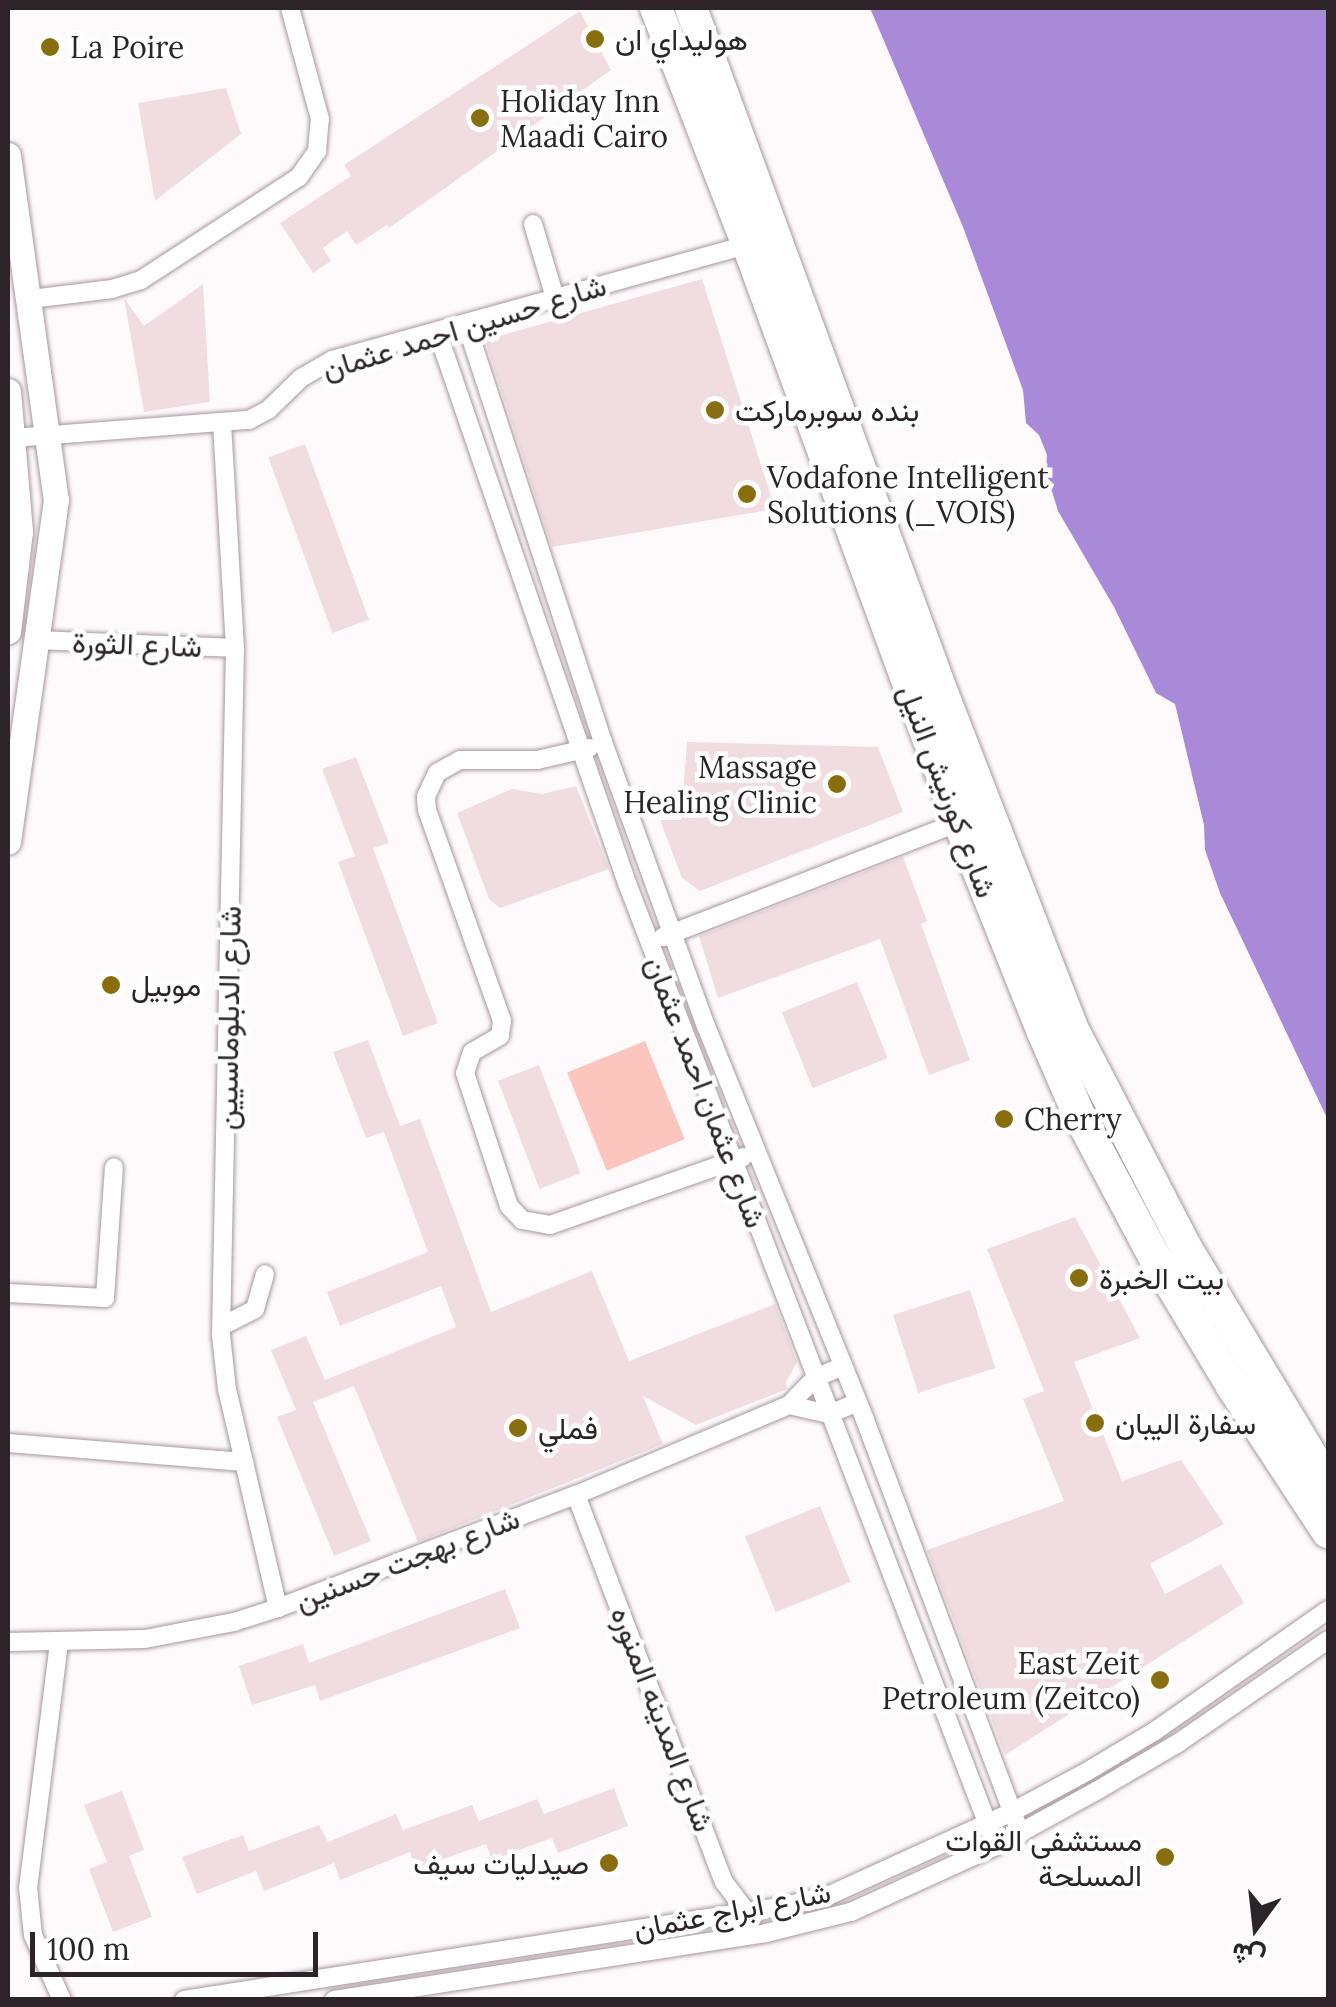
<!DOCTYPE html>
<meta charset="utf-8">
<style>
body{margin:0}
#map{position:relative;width:1336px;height:2007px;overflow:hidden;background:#fefafc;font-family:Lora,Vazirmatn,serif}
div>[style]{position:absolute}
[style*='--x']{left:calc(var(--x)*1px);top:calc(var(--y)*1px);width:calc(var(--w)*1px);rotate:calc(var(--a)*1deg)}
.green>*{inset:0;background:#fcc5bd;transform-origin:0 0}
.water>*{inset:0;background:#a98ad8}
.building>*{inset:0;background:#f1dce0;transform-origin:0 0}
.roads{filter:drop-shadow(0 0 2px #a896a0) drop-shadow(0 0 2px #a896a0)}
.street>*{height:18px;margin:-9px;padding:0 9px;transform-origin:9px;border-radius:9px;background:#fff}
.secondary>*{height:25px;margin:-12.5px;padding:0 12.5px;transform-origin:12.5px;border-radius:12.5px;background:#fff}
.highway>*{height:32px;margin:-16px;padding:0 16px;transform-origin:16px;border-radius:16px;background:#fff}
.dots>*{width:28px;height:28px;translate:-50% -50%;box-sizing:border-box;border:5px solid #fff;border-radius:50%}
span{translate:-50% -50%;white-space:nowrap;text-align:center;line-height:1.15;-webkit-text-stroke:9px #fff;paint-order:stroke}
.poi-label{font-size:30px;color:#2c2428}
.left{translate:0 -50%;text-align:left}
.right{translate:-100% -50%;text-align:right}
.street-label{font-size:30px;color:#2c2428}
.frame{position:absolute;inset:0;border:10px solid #2c2428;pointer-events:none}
.north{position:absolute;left:1206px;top:1877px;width:100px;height:100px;-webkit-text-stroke:8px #fff;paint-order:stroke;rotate:195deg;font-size:28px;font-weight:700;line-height:40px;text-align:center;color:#2c2428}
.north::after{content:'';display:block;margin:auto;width:35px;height:45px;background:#2c2428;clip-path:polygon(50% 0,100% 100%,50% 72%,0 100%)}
.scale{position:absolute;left:30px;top:1932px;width:288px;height:45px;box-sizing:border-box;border:5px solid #2c2428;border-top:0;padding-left:12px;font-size:30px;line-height:35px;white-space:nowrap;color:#2c2428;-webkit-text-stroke:8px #fff;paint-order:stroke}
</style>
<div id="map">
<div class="green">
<div style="left:645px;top:1041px;width:106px;height:84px;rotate:68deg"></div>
</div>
<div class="water">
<div style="clip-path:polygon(870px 8px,1328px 8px,1328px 1120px,1220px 893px,1205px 850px,1204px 825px,1175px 704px,1156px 693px,1114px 607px,1058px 511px,1046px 472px,1047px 455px,1039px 435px,1026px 423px,1023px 390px,963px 227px)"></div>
</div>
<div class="building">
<div style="clip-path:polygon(580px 11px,611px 70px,389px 228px,387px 225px,356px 245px,347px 231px,323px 248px,331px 261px,313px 273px,280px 223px,351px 176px,344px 165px)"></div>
<div style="clip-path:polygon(226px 88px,241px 134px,155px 201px,138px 103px)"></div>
<div style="clip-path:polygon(702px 279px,775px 509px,552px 547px,485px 340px)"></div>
<div style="clip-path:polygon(203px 284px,210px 402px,144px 412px,124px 298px,144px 326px)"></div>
<div style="left:305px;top:444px;width:187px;height:39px;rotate:70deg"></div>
<div style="clip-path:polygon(687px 742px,878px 747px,903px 812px,700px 891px,682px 878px,660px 820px,681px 820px)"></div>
<div style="clip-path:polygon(356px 757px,389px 843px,373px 848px,438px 1023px,403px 1036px,338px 862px,355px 856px,322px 769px)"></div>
<div style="clip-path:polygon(576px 786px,609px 869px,500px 908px,489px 899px,457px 813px,512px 789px,542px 794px)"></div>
<div style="clip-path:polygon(903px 857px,927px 921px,921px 924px,970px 1060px,929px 1075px,880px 939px,718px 998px,699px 936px)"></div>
<div style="left:857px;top:982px;width:82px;height:81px;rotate:68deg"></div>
<div style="clip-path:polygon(368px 1040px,400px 1126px,420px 1119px,491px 1312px,592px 1271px,629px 1361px,775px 1304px,797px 1362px,786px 1382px,787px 1389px,696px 1425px,643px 1396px,663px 1444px,418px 1542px,354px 1386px,313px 1402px,371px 1541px,334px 1556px,277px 1417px,296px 1410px,271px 1350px,306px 1336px,325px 1380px,456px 1327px,441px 1286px,340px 1326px,327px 1292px,428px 1252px,384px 1132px,366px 1138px,333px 1052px)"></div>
<div style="left:539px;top:1065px;width:116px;height:44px;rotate:69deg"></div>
<div style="clip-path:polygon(1075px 1217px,1140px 1338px,1074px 1362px,1122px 1481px,1181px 1460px,1224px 1524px,1150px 1564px,1165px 1594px,1221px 1564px,1244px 1603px,1005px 1755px,927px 1550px,1064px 1501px,1023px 1399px,1044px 1391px,987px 1249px)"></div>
<div style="left:970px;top:1290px;width:82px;height:81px;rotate:72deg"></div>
<div style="left:820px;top:1506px;width:82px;height:81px;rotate:68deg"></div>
<div style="clip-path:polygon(505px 1589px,520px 1628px,320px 1701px,315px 1685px,252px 1705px,239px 1666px,303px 1644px,309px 1663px)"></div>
<div style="clip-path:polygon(614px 1788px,628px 1826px,558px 1853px,552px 1838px,492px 1860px,486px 1844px,415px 1869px,410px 1852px,340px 1880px,334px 1863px,264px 1891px,256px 1871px,197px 1894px,182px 1857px,243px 1835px,249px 1851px,319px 1825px,328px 1842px,396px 1814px,403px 1830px,472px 1805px,479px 1821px,537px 1799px,544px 1814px)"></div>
<div style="clip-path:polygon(122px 1791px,144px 1850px,129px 1856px,152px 1917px,113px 1932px,89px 1869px,107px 1862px,84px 1805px)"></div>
</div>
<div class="roads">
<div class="street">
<div style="--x:533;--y:224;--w:77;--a:73.4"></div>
<div style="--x:31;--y:299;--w:82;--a:-7"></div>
<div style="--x:112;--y:289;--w:30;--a:-17"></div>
<div style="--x:141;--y:280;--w:189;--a:-33.1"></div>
<div style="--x:299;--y:177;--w:32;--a:-55"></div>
<div style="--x:317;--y:151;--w:32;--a:-85"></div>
<div style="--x:320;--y:119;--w:115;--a:-105.1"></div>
<div style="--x:466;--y:323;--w:441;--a:71.9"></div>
<div style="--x:603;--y:742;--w:302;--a:70.1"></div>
<div style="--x:706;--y:1026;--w:425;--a:68"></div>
<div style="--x:865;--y:1420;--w:442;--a:69.4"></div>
<div style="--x:437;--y:331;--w:584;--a:71.01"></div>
<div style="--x:627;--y:883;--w:1031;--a:69.03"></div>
<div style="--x:222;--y:423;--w:225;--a:86.7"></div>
<div style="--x:235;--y:648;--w:687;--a:91.17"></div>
<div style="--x:221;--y:1335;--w:54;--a:83.7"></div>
<div style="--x:227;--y:1389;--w:225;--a:76.9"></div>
<div style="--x:13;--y:438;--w:237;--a:-4.4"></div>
<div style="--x:249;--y:420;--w:21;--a:-28"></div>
<div style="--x:268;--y:410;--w:46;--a:-44.1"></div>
<div style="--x:301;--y:378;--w:36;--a:-30"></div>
<div style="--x:332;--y:360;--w:432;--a:-15.5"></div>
<div style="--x:39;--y:640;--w:196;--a:2.3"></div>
<div style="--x:589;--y:748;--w:53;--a:167"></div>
<div style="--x:537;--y:760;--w:77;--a:180"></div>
<div style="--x:460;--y:760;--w:26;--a:151"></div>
<div style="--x:437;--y:773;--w:26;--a:115"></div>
<div style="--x:426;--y:797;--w:13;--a:86"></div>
<div style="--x:427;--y:810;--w:224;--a:70.4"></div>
<div style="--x:502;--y:1021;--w:15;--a:98"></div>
<div style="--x:500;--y:1036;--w:32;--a:150"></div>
<div style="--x:472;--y:1052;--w:22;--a:108"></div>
<div style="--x:465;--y:1073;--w:140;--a:71.7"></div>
<div style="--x:509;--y:1206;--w:19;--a:47"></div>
<div style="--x:522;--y:1220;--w:28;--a:10"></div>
<div style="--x:550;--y:1225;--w:205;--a:-19.4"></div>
<div style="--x:663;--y:937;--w:318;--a:-21.2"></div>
<div style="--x:8;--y:1293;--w:97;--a:3"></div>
<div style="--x:105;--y:1298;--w:131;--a:-86.1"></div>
<div style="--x:222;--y:1326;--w:37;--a:-27"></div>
<div style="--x:255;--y:1309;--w:36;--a:-74"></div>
<div style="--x:789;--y:1405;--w:41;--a:12.7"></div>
<div style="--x:829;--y:1414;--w:31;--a:-22"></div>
<div style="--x:8;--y:1443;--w:237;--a:4.6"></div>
<div style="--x:576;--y:1495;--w:414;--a:69.1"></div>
<div style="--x:724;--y:1882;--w:46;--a:52.9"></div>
<div style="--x:8;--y:1642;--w:137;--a:-1.3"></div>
<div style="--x:145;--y:1639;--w:91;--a:-10.8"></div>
<div style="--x:234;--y:1622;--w:46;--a:-17.7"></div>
<div style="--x:278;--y:1608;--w:319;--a:-20.8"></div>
<div style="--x:576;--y:1495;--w:231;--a:-22.9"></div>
<div style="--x:789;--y:1405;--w:37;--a:-46"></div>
<div style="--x:815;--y:1378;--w:30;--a:-23"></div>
<div style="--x:59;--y:1643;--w:246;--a:97.2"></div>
<div style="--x:28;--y:1887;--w:48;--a:84.1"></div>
<div style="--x:33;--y:1935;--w:71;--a:66"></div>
<div style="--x:184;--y:2000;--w:608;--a:-8.89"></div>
<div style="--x:785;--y:1906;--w:46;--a:-13.7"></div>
<div style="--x:830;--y:1895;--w:200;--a:-24.5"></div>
<div style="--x:1012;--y:1812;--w:86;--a:-28.3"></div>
<div style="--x:1088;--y:1771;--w:78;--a:-30.8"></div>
<div style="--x:1155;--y:1731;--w:211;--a:-35"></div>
<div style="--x:334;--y:2000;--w:437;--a:-8.8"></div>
<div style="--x:766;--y:1933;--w:88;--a:-13.9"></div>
<div style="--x:851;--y:1912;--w:159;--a:-24.5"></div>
<div style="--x:996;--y:1846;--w:116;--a:-28.8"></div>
<div style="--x:1098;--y:1790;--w:93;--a:-30.4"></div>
<div style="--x:1178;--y:1743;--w:182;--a:-34.5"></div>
</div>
<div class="secondary">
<div style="--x:8;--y:155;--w:348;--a:82.1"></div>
<div style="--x:56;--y:500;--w:345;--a:98"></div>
<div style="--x:8;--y:391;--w:141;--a:85.1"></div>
<div style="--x:20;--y:531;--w:101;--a:96.8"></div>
</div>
<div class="highway">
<div style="--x:656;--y:8;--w:254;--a:68.8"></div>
<div style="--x:748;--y:245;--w:614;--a:69.91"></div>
<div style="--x:959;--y:822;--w:226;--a:68.2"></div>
<div style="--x:1043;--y:1032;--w:93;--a:66.5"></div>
<div style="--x:1080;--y:1117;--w:157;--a:62"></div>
<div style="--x:1154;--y:1256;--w:152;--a:59"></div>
<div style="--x:1232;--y:1386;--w:175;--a:56.7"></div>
<div style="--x:691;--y:8;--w:732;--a:69.86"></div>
<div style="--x:943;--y:695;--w:357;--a:68.8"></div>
<div style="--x:1072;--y:1028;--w:248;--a:62.6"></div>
<div style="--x:1186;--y:1248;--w:275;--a:58.9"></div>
</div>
</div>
<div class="dots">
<div style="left:595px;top:39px;background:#886e0e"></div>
<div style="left:50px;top:47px;background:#886e0e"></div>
<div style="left:480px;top:118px;background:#886e0e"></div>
<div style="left:715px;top:410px;background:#886e0e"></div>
<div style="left:747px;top:494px;background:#886e0e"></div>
<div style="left:837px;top:784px;background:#886e0e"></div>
<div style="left:111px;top:985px;background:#886e0e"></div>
<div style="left:1004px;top:1119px;background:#886e0e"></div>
<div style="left:1079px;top:1278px;background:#886e0e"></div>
<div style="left:1095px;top:1423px;background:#886e0e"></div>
<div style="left:518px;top:1428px;background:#886e0e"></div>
<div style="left:1160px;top:1680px;background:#886e0e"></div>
<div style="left:1165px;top:1857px;background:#886e0e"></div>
<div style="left:609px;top:1863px;background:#886e0e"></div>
</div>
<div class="poi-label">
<span class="left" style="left:615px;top:39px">هوليداي ان</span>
<span class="left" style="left:70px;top:47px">La Poire</span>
<span class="left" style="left:500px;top:118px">Holiday Inn<br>Maadi Cairo</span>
<span class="left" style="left:735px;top:410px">بنده سوبرماركت</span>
<span class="left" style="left:767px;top:494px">Vodafone Intelligent<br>Solutions (_VOIS)</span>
<span class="right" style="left:817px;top:784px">Massage<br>Healing Clinic</span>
<span class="left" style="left:131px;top:985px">موبيل</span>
<span class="left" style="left:1024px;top:1119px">Cherry</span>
<span class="left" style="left:1099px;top:1278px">بيت الخبرة</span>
<span class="left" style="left:1115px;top:1423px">سفارة اليبان</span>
<span class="left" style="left:538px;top:1428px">فملي</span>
<span class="right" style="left:1140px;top:1680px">East Zeit<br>Petroleum (Zeitco)</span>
<span class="right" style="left:1142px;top:1857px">مستشفى القوات<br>المسلحة</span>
<span class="right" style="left:589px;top:1863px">صيدليات سيف</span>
</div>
<div class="street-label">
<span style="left:464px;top:327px;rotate:-17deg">شارع حسين احمد عثمان</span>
<span style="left:137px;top:644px;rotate:2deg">شارع الثورة</span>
<span style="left:948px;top:791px;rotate:69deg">شارع كورنيش النيل</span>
<span style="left:228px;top:1018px;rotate:-89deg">شارع الدبلوماسيين</span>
<span style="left:706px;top:1092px;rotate:69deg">شارع عثمان احمد عثمان</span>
<span style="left:407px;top:1559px;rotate:-21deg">شارع بهجت حسنين</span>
<span style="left:663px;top:1719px;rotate:69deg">شارع المدينه المنوره</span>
<span style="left:732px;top:1910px;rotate:-11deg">شارع ابراج عثمان</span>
</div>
<div class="frame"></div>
<div class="north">ش</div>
<div class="scale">100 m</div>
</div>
